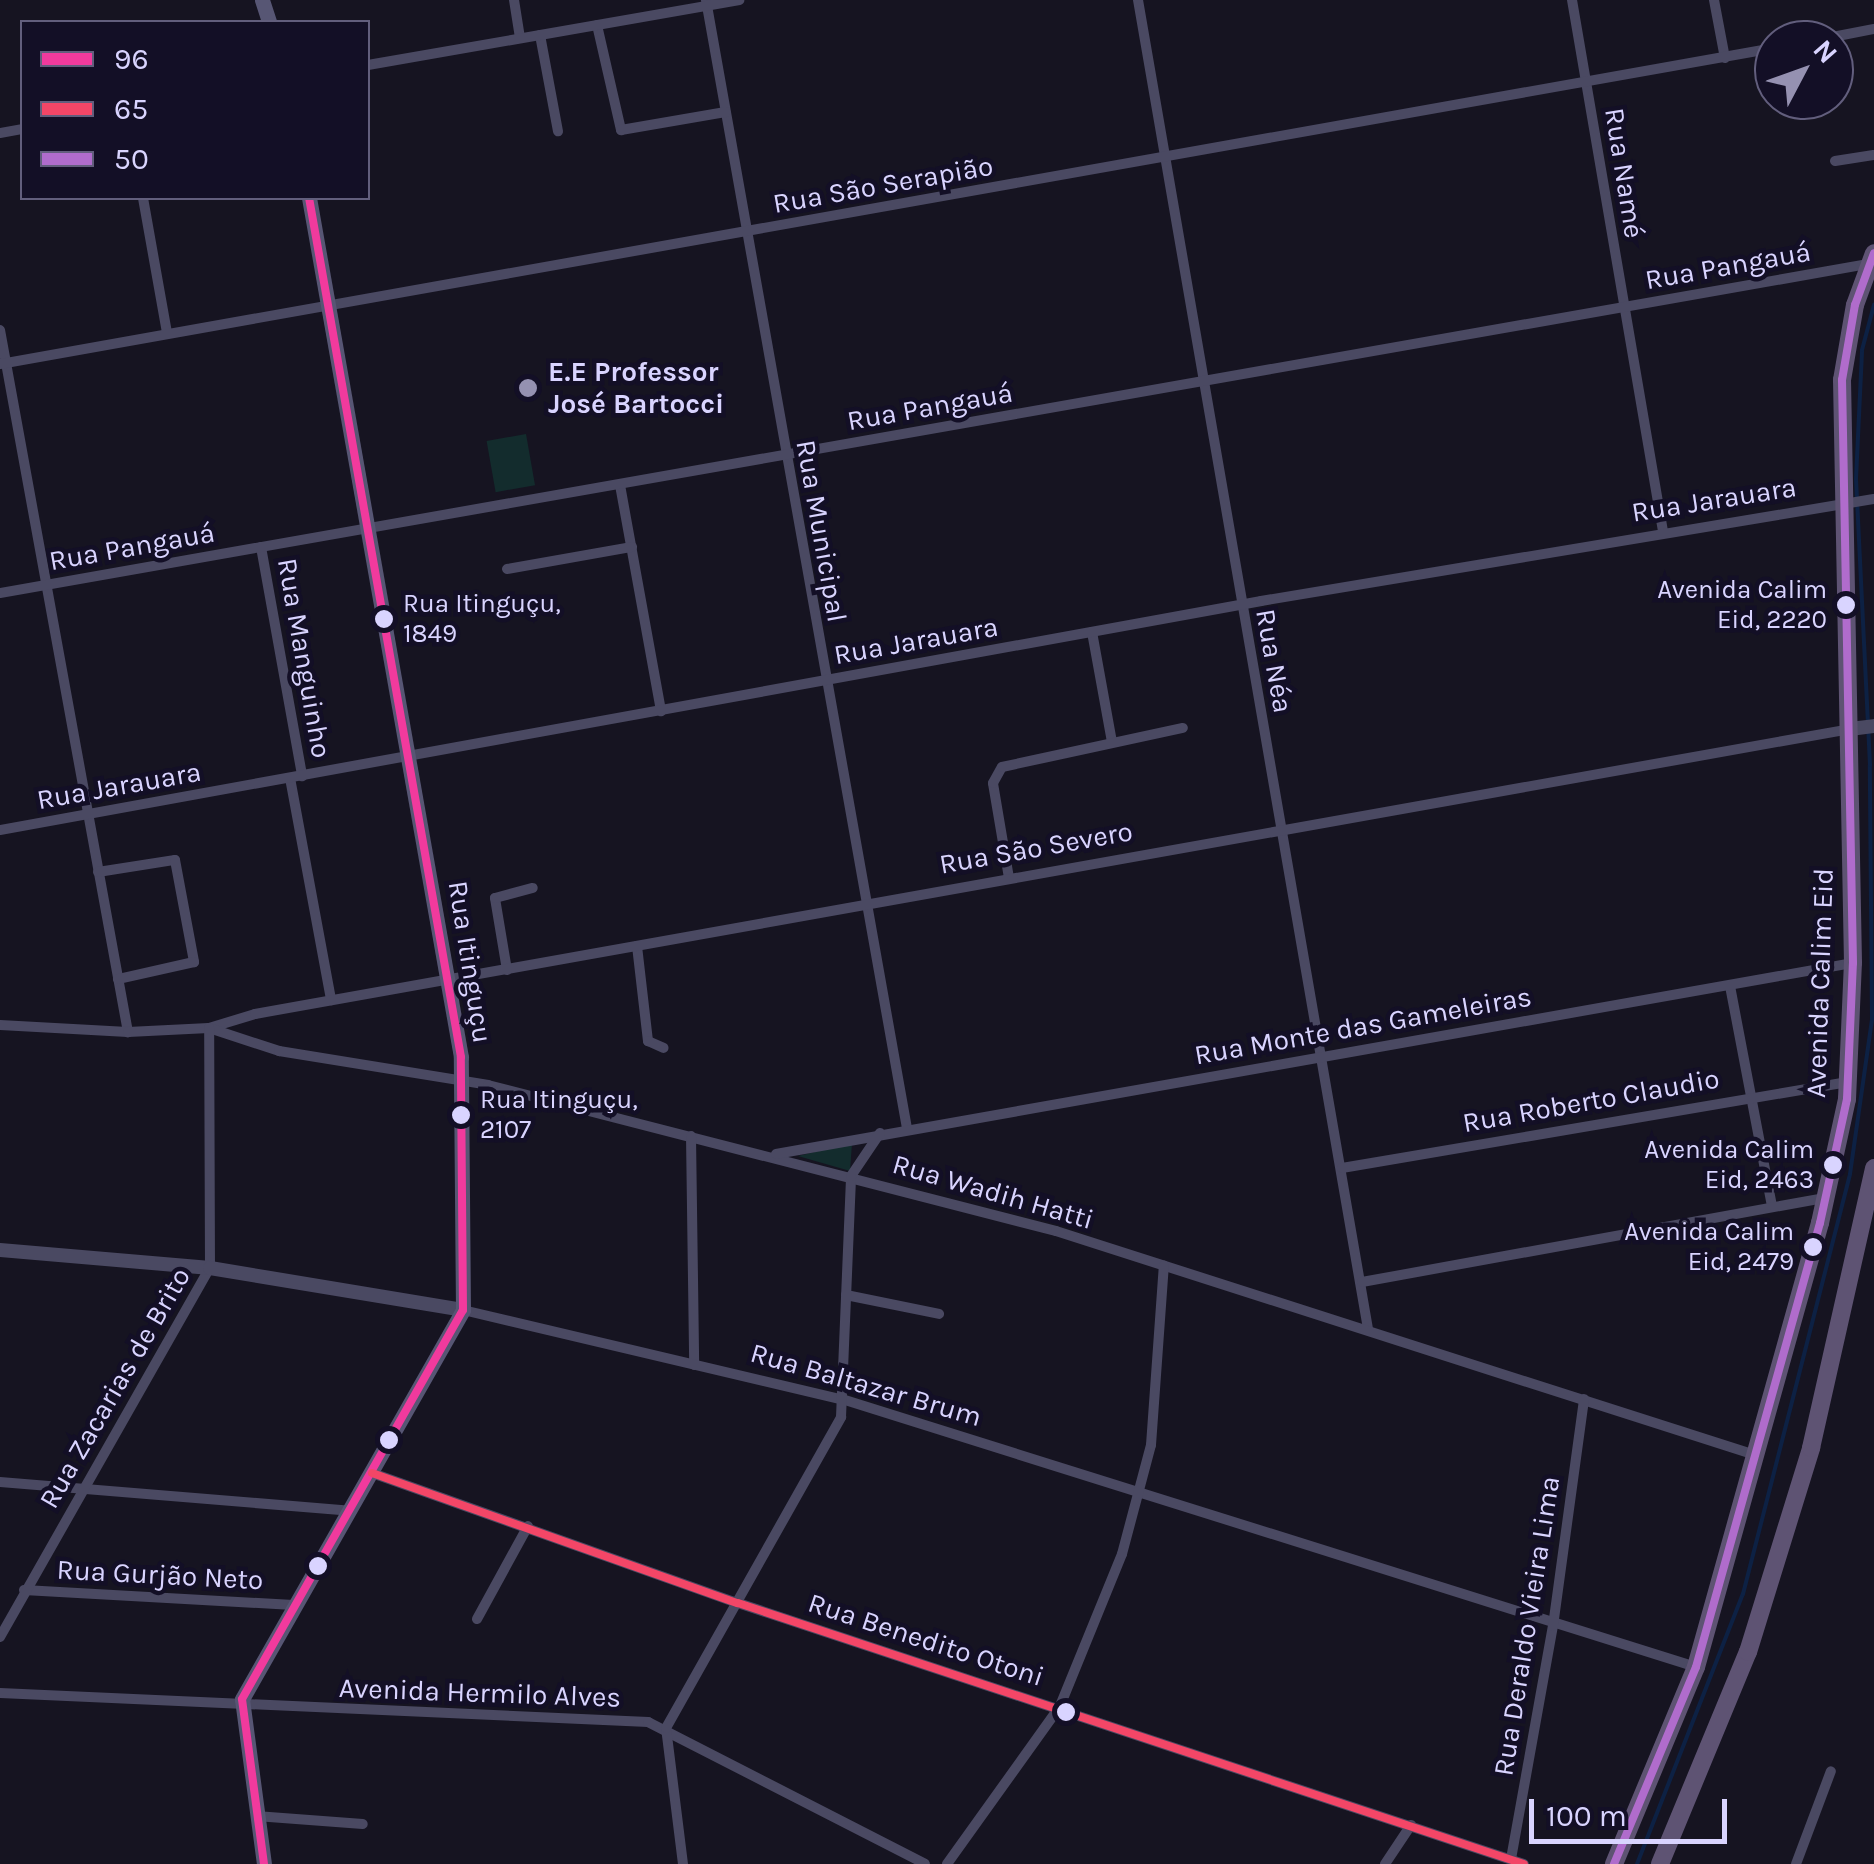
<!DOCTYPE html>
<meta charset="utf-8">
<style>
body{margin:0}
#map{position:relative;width:1874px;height:1864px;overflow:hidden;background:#161421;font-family:Karla,sans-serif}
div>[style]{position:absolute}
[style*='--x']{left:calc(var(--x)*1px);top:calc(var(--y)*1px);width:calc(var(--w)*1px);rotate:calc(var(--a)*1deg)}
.green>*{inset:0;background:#132c2d;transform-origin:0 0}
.stream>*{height:4px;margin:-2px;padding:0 2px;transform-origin:2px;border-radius:2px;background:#0d2144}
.minor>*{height:10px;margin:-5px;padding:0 5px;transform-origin:5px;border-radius:5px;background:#4a4962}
.tertiary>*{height:14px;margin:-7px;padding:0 7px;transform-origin:7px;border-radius:7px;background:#4a4962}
.secondary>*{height:15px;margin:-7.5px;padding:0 7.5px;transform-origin:7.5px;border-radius:7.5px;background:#575674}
.primary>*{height:18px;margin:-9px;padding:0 9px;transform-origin:9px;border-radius:9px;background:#5e5373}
.bus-1>*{height:8px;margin:-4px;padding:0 4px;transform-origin:4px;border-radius:4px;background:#f13a9d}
.bus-2>*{height:8px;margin:-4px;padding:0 4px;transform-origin:4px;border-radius:4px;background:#f34667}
.bus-3>*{height:8px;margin:-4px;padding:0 4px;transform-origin:4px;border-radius:4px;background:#b06ccc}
.dots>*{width:28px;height:28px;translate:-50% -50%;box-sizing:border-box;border:5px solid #130f26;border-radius:50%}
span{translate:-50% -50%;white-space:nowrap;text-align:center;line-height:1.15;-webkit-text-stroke:9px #130f26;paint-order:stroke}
.bus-label{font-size:26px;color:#d9d4ff}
.right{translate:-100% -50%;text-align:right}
.left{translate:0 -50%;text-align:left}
.street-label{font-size:28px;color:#d9d4ff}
.poi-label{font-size:28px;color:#d9d4ff;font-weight:700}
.legend{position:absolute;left:20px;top:20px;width:350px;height:180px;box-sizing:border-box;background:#130f26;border:2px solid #625e7d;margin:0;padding:12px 18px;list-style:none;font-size:30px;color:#d9d4ff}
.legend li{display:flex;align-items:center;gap:20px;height:50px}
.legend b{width:50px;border:2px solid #625e7d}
.north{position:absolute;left:1754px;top:20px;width:100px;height:100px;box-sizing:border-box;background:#130f26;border:2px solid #625e7d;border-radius:50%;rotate:49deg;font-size:28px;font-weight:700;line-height:40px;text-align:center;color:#d9d4ff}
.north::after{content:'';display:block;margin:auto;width:35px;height:45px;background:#9591b1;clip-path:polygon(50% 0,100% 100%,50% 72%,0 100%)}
.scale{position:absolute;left:1529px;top:1799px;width:198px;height:45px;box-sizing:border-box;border:5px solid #d9d4ff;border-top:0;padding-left:12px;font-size:30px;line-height:35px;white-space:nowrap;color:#d9d4ff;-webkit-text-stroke:8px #130f26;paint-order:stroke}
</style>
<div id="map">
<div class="green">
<div style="left:526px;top:434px;width:52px;height:40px;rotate:80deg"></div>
<div style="clip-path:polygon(852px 1143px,850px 1171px,798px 1156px)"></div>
</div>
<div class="stream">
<div style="--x:1637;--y:1864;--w:290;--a:-68.6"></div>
<div style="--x:1743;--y:1594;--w:433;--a:-75.7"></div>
<div style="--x:1850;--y:1174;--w:157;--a:-81.9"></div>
<div style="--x:1872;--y:1019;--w:254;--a:-90.5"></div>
<div style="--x:1870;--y:765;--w:286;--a:-92.8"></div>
<div style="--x:1856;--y:479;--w:129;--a:-87.3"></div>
<div style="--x:1862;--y:350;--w:47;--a:-75.1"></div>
</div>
<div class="minor">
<div style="--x:514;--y:0;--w:38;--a:81"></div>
<div style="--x:706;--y:0;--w:1146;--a:79.9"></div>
<div style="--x:1138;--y:0;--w:1349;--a:80.18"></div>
<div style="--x:1572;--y:0;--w:539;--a:80.28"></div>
<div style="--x:1714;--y:0;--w:59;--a:79.3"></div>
<div style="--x:597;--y:25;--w:108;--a:77.1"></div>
<div style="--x:621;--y:130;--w:106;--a:-9.8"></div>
<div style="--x:540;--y:35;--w:98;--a:79.4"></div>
<div style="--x:1817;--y:40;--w:58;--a:-10.9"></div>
<div style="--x:368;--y:65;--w:377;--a:-9.9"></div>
<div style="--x:0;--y:133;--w:22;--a:-10"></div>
<div style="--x:1835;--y:161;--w:39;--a:-9"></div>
<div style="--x:143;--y:198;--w:137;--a:79.9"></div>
<div style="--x:0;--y:330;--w:714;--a:79.67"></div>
<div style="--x:0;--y:364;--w:1802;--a:-10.1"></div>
<div style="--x:620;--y:485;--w:230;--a:79.7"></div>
<div style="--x:261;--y:547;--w:233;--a:79.8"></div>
<div style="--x:507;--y:569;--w:127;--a:-10"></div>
<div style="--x:0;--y:593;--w:1897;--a:-9.99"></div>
<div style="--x:1092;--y:632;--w:112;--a:79.7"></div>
<div style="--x:290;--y:778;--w:226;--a:79.5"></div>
<div style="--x:0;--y:830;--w:1282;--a:-10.29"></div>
<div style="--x:1261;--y:601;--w:621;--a:-9.45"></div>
<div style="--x:98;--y:872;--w:78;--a:-8.9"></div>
<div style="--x:175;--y:860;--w:104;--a:79.4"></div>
<div style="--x:194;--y:962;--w:78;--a:167.4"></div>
<div style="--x:1009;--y:878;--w:96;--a:-99.6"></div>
<div style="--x:993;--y:783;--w:18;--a:-61"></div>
<div style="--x:1002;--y:767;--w:185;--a:-12.2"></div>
<div style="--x:637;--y:946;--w:96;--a:83.4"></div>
<div style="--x:648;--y:1041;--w:17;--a:24"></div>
<div style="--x:507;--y:970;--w:73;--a:-99.5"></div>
<div style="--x:495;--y:898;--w:39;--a:-15"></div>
<div style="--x:1730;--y:986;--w:225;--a:79.2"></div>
<div style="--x:0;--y:1025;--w:128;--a:3.1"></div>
<div style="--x:128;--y:1032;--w:81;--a:-2.8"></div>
<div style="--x:209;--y:1028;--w:48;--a:-16.9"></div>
<div style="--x:255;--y:1014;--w:1620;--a:-10.13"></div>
<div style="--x:209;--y:1028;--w:74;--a:18.2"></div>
<div style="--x:279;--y:1051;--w:212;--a:9.2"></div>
<div style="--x:488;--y:1085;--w:586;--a:14.42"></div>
<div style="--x:1056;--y:1231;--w:731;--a:17.77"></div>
<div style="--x:691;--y:1136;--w:229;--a:89.2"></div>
<div style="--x:776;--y:1154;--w:1094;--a:-10.06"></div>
<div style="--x:1342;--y:1168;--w:513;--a:-9.65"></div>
<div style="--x:1362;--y:1282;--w:472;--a:-10.3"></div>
<div style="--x:846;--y:1295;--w:95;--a:11.5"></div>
<div style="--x:463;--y:1310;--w:392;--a:13.3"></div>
<div style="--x:845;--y:1400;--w:892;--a:17.42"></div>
<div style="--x:372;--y:1473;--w:388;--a:19.6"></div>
<div style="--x:738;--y:1603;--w:828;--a:18.37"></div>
<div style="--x:0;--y:1482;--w:351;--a:4.7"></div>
<div style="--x:24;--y:1590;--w:270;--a:3.2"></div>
<div style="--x:477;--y:1619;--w:106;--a:-61.3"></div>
<div style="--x:0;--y:1637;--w:425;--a:-60.4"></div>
<div style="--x:210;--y:1268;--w:240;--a:-90.2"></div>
<div style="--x:0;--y:1693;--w:649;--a:2.56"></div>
<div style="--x:648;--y:1722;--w:311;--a:27.1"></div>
<div style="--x:256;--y:1816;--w:107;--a:4.3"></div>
<div style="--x:1511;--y:1859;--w:237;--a:-79.8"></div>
<div style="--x:1553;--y:1626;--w:229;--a:-82.2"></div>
<div style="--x:683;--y:1864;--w:137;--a:-97.1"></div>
<div style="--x:666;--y:1728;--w:357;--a:-60.6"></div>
<div style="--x:841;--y:1417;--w:241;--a:-87.6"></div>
<div style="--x:851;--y:1176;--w:52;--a:-56"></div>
<div style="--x:947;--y:1864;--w:194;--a:-54.4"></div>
<div style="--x:1060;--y:1706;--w:164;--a:-67.8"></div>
<div style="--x:1122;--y:1554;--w:113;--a:-75.1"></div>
<div style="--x:1151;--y:1445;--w:180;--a:-85.9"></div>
<div style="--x:1385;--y:1864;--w:47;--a:-56.3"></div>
<div style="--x:1796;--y:1864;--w:99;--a:-69.4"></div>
</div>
<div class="tertiary">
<div style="--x:1850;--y:729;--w:24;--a:-7"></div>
<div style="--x:0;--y:1250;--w:211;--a:4.9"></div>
<div style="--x:210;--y:1268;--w:256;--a:9.4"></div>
</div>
<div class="secondary">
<div style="--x:262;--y:0;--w:23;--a:72"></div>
<div style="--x:264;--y:1864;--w:166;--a:-97.6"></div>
<div style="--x:242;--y:1699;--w:447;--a:-60.4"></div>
<div style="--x:463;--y:1310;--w:253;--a:-90.5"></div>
<div style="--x:461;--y:1057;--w:872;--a:-100.03"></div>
</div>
<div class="primary">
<div style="--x:1614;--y:1864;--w:213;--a:-67.4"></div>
<div style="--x:1696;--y:1667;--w:461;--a:-74.4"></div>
<div style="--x:1820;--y:1223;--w:127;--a:-77.7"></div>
<div style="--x:1847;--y:1099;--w:136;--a:-87.5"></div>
<div style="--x:1853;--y:963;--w:583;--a:-91.08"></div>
<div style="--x:1842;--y:380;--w:76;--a:-80.2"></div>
<div style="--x:1855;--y:305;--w:55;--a:-69.9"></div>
<div style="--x:1660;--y:1864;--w:230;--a:-67.5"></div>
<div style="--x:1748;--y:1652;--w:214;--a:-72.8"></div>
<div style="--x:1811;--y:1448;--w:287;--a:-77.3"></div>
</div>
<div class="bus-1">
<div style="--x:264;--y:1864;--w:166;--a:-97.6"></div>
<div style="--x:242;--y:1699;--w:447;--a:-60.4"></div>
<div style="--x:463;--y:1310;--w:253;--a:-90.5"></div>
<div style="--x:461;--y:1057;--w:872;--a:-100.03"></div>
</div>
<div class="bus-2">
<div style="--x:372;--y:1473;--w:388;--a:19.6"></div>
<div style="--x:738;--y:1603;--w:828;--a:18.37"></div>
</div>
<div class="bus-3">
<div style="--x:1614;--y:1864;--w:213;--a:-67.4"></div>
<div style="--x:1696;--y:1667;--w:461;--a:-74.4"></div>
<div style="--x:1820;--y:1223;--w:127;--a:-77.7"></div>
<div style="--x:1847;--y:1099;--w:136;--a:-87.5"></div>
<div style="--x:1853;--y:963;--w:583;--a:-91.08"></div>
<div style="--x:1842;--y:380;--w:76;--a:-80.2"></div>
<div style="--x:1855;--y:305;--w:55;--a:-69.9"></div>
</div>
<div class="dots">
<div style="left:528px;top:388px;background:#9591b1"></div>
<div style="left:1846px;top:605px;background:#d9d4ff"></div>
<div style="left:384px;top:619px;background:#d9d4ff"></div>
<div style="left:461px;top:1115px;background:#d9d4ff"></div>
<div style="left:1833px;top:1165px;background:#d9d4ff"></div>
<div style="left:1813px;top:1247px;background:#d9d4ff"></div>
<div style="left:389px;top:1440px;background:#d9d4ff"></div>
<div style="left:318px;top:1566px;background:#d9d4ff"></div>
<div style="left:1066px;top:1712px;background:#d9d4ff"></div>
</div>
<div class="bus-label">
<span class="right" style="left:1827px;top:605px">Avenida Calim<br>Eid, 2220</span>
<span class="left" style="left:403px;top:619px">Rua Itinguçu,<br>1849</span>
<span class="left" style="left:480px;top:1115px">Rua Itinguçu,<br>2107</span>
<span class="right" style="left:1814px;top:1165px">Avenida Calim<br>Eid, 2463</span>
<span class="right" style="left:1794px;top:1247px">Avenida Calim<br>Eid, 2479</span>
</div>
<div class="street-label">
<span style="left:1624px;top:173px;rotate:81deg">Rua Namé</span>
<span style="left:883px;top:185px;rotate:-10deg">Rua São Serapião</span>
<span style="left:1728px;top:266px;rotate:-10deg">Rua Pangauá</span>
<span style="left:930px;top:407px;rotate:-10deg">Rua Pangauá</span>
<span style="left:1714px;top:500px;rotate:-9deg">Rua Jarauara</span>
<span style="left:821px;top:531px;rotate:80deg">Rua Municipal</span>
<span style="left:132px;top:547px;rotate:-10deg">Rua Pangauá</span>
<span style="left:916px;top:641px;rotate:-10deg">Rua Jarauara</span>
<span style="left:304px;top:658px;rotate:80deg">Rua Manguinho</span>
<span style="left:1274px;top:661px;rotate:80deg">Rua Néa</span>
<span style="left:119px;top:786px;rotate:-10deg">Rua Jarauara</span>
<span style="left:1036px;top:848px;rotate:-10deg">Rua São Severo</span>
<span style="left:470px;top:962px;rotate:81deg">Rua Itinguçu</span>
<span style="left:1820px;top:983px;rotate:-88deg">Avenida Calim Eid</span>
<span style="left:1363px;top:1026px;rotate:-10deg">Rua Monte das Gameleiras</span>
<span style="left:1591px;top:1101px;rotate:-10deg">Rua Roberto Claudio</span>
<span style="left:993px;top:1192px;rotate:16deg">Rua Wadih Hatti</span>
<span style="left:866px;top:1385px;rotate:16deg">Rua Baltazar Brum</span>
<span style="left:115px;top:1388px;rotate:-60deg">Rua Zacarias de Brito</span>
<span style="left:160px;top:1575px;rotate:3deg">Rua Gurjão Neto</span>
<span style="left:1527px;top:1626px;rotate:-81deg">Rua Deraldo Vieira Lima</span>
<span style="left:926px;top:1640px;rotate:18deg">Rua Benedito Otoni</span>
<span style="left:480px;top:1693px;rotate:2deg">Avenida Hermilo Alves</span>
</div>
<div class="poi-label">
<span class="left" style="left:548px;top:388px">E.E Professor<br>José Bartocci</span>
</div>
<ul class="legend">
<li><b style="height:12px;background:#f13a9d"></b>96</li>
<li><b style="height:12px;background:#f34667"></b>65</li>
<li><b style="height:12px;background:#b06ccc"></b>50</li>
</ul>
<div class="north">N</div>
<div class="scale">100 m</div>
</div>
